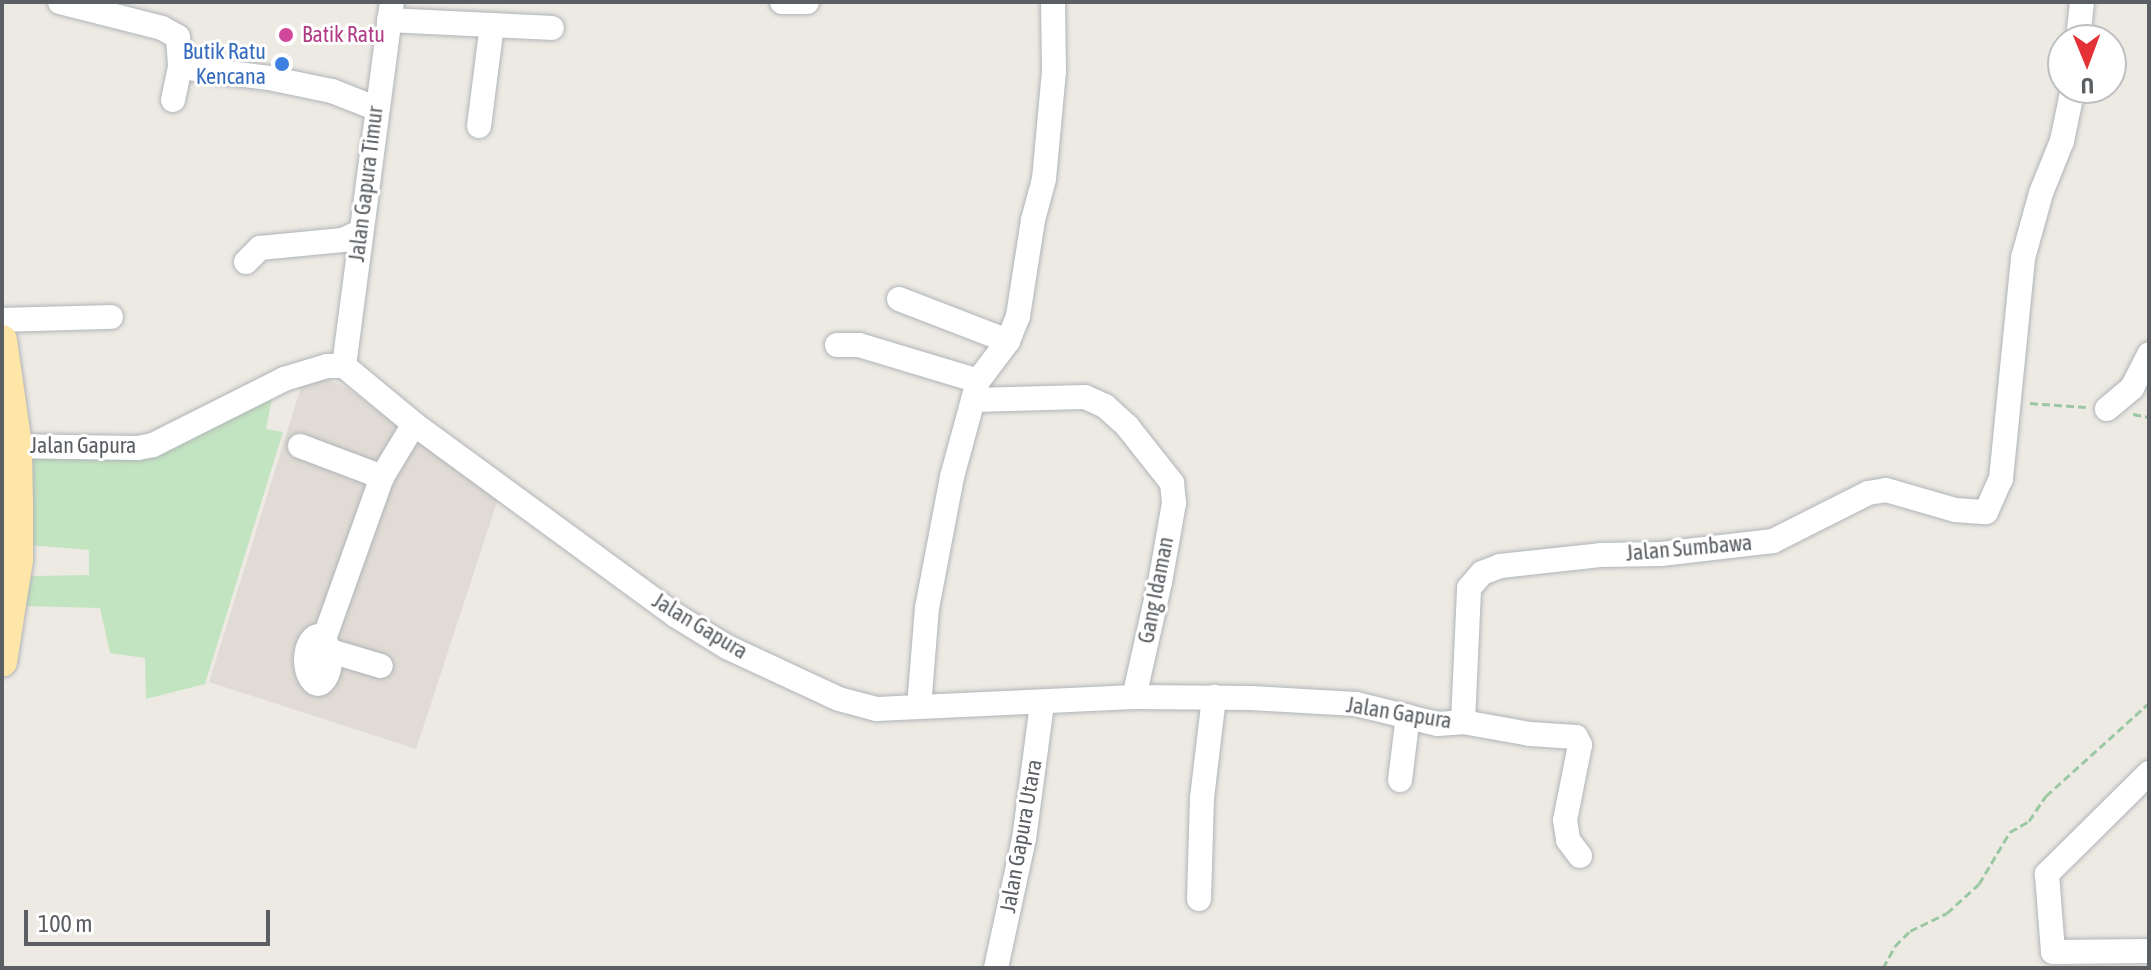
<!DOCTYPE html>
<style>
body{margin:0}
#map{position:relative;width:2151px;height:970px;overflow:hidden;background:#edeae3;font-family:"Asap Condensed",sans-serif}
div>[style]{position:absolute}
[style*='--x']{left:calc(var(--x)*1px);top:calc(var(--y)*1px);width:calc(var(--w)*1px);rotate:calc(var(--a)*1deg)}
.education>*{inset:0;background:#e0dbd4}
.green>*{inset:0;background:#c3e4c0}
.path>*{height:3px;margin-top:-1.5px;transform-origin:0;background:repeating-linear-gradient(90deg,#9ac8a2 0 8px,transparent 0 12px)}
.roads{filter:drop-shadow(0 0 2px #b0b4b8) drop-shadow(0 0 2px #b0b4b8)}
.minor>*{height:24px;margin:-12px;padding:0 12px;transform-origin:12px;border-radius:12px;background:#fff}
.minor>.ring{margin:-12px;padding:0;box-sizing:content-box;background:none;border:24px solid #fff;border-radius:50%}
.major>*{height:30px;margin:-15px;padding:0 15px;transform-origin:15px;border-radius:15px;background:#fde6a8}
.dots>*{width:22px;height:22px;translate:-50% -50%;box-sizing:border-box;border:4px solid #fff;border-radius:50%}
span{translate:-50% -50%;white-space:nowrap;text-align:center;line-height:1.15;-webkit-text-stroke:6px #fff;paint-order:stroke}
.hotel-label{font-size:22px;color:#b23c85}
.left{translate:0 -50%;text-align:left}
.shop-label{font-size:22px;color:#366cbe}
.right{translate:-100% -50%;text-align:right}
.street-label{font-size:22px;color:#5b5f63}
.frame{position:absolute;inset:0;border:4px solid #5b5f63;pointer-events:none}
.north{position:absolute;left:2047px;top:24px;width:80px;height:80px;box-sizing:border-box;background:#fff;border:2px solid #bdbfc1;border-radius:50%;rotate:179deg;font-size:22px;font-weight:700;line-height:32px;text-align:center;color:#5b5f63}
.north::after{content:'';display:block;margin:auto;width:28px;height:36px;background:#e43237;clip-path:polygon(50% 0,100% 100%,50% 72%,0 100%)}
.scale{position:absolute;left:24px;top:910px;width:246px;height:36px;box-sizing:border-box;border:4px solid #5b5f63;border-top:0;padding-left:10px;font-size:24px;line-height:28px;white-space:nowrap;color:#5b5f63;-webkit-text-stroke:6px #fff;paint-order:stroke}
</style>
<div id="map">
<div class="education">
<div style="clip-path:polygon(324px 378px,347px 388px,498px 499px,416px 749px,209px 682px,302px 384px)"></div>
</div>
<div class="green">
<div style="clip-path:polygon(273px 394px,266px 429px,283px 432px,205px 684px,146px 699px,145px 658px,110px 653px,100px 608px,22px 606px,32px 576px,89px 575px,89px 550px,29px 545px,29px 454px,130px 456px)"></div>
</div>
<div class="path">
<div style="--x:2030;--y:403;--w:56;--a:4.1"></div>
<div style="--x:2133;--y:414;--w:16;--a:11"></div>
<div style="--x:1883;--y:968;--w:25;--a:-61"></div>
<div style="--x:1895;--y:946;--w:21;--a:-45"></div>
<div style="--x:1910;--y:931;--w:41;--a:-25.9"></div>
<div style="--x:1947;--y:913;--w:43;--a:-42.2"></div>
<div style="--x:1979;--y:884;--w:61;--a:-59.2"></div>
<div style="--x:2010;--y:832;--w:22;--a:-30"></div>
<div style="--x:2029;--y:821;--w:30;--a:-56"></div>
<div style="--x:2046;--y:796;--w:139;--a:-42.1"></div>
</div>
<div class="roads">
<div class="minor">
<div style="--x:60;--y:2;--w:105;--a:14.3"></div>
<div style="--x:162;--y:28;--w:18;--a:29"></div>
<div style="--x:178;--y:37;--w:30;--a:86"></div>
<div style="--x:180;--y:67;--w:90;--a:7"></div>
<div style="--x:269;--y:78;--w:64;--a:11.7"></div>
<div style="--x:332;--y:91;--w:46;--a:21.6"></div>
<div style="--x:782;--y:2;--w:25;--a:0"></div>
<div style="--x:389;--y:20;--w:163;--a:2.8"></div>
<div style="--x:2078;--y:40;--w:38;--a:-84"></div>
<div style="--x:173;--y:100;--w:34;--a:-78"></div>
<div style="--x:479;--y:126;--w:102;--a:-82.7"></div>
<div style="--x:246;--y:262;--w:20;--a:-45"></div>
<div style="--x:260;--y:248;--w:83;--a:-5.5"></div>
<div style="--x:343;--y:240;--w:19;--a:-25"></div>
<div style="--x:899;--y:299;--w:117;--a:21.1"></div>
<div style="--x:2;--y:320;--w:109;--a:-1.6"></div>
<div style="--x:837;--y:345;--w:22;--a:0"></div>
<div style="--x:859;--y:345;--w:124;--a:16.8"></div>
<div style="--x:344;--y:366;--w:367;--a:-82.5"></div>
<div style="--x:973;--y:400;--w:112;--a:-1.5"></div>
<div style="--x:1085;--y:397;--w:22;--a:24"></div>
<div style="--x:1105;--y:406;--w:30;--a:42"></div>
<div style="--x:1127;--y:426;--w:73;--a:51.7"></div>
<div style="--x:1172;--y:483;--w:20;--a:84"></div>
<div style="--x:1174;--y:503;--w:80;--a:100"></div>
<div style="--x:1160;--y:582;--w:118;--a:102.7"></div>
<div style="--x:2107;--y:409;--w:33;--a:-40"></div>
<div style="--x:2132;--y:388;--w:38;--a:-63"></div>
<div style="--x:2;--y:446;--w:136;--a:0.8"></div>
<div style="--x:138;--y:448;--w:15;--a:-11"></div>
<div style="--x:153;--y:445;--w:147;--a:-26.7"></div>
<div style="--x:284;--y:379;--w:45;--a:-16.8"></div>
<div style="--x:327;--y:366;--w:17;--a:0"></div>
<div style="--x:344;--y:366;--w:91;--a:39.6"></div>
<div style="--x:414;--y:424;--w:323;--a:36.2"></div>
<div style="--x:675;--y:615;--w:61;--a:31.6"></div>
<div style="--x:727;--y:647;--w:123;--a:24.9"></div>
<div style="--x:839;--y:699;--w:39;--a:15"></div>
<div style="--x:877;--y:709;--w:257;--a:-2.7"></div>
<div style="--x:1134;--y:697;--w:117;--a:0.5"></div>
<div style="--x:1251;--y:698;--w:105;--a:3.3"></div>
<div style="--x:1356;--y:704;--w:83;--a:13.9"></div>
<div style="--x:1437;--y:724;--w:26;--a:-4"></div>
<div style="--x:1463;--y:722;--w:68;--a:10.2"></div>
<div style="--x:1530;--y:734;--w:46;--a:3.7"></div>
<div style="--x:1576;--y:737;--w:9;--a:63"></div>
<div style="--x:1580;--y:745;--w:76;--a:101.3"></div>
<div style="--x:1565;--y:820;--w:20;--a:81"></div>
<div style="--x:1568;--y:840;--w:20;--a:53"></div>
<div style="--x:300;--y:446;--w:88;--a:20.7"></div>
<div class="ring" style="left:306px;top:636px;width:-2px;height:-2px"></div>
<div style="--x:324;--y:639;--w:172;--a:-70.3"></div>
<div style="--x:382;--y:477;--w:62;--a:-58.9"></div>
<div style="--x:327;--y:650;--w:56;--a:16.5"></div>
<div style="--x:919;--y:707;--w:99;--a:-85.4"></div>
<div style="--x:927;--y:608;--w:133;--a:-79.2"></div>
<div style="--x:952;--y:477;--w:99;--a:-74.8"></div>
<div style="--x:978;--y:381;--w:50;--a:-53.1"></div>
<div style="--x:1008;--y:341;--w:27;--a:-68"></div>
<div style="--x:1018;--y:316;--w:97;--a:-81.1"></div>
<div style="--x:1033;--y:220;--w:42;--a:-75"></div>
<div style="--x:1044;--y:179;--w:107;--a:-84.7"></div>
<div style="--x:1054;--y:72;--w:70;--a:-90.8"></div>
<div style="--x:1463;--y:722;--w:134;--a:-87.4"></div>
<div style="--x:1469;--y:588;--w:20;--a:-49"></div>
<div style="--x:1482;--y:573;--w:19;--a:-21"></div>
<div style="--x:1500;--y:566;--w:103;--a:-6.2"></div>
<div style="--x:1602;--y:555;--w:59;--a:-1"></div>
<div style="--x:1661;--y:554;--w:113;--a:-6.6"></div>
<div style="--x:1773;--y:541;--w:106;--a:-26.8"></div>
<div style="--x:1868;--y:493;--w:18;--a:-9"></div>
<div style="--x:1886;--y:490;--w:72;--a:16.2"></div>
<div style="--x:1955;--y:510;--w:31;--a:4"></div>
<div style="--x:1986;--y:512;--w:36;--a:-66"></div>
<div style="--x:2001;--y:479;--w:222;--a:-84.3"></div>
<div style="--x:2023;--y:258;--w:67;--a:-74.5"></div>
<div style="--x:2041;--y:193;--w:56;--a:-68"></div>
<div style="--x:2062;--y:141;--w:54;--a:-78.3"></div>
<div style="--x:2149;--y:773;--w:144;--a:135.3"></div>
<div style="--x:2047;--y:874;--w:78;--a:85.6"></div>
<div style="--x:2053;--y:952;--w:96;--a:-0.6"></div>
<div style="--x:1400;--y:780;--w:64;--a:-82.9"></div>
<div style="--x:1199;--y:899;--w:101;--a:-88.3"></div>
<div style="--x:1202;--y:798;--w:102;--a:-83.2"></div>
<div style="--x:996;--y:968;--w:132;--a:-77.8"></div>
<div style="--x:1024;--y:839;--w:136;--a:-82.4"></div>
</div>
<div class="major">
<div style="--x:2;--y:340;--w:107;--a:81.9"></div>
<div style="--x:17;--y:446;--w:55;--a:89"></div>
<div style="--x:18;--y:501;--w:59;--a:90"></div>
<div style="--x:18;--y:560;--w:103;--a:98.9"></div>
</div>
</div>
<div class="dots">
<div style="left:286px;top:35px;background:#d1479c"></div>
<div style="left:282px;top:64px;background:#3f7fe0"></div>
</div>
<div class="hotel-label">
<span class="left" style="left:302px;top:35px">Batik Ratu</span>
</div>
<div class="shop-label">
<span class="right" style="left:266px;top:64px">Butik Ratu<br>Kencana</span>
</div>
<div class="street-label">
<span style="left:366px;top:184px;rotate:-83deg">Jalan Gapura Timur</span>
<span style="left:83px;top:446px">Jalan Gapura</span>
<span style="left:1689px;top:548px;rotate:-5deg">Jalan Sumbawa</span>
<span style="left:1156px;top:590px;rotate:-79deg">Gang Idaman</span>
<span style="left:700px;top:626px;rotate:31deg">Jalan Gapura</span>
<span style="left:1399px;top:713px;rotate:9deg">Jalan Gapura</span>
<span style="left:1021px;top:836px;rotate:-80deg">Jalan Gapura Utara</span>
</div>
<div class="frame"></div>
<div class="north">U</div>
<div class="scale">100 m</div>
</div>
